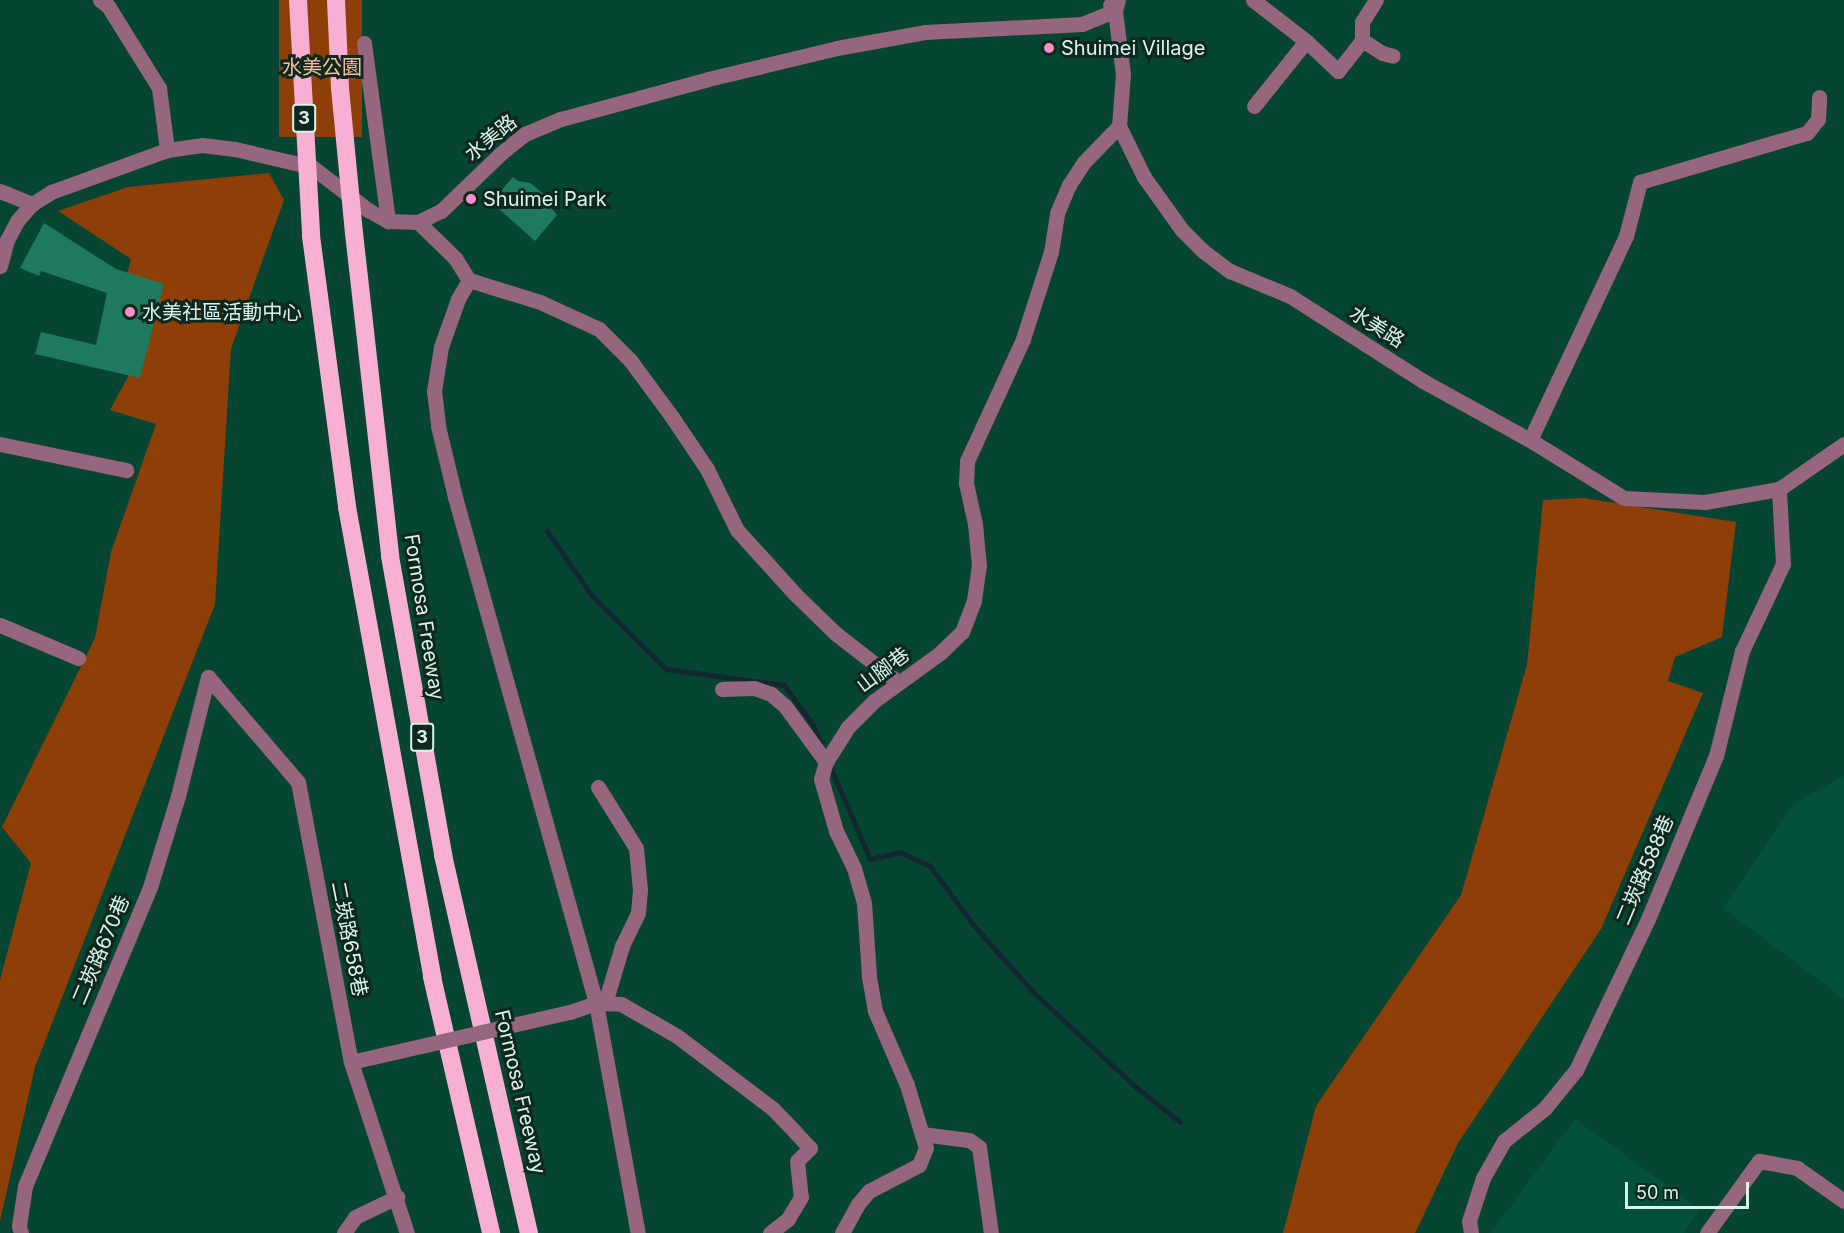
<!DOCTYPE html>
<meta charset="utf-8">
<style>
body{margin:0}
#map{position:relative;width:1844px;height:1233px;overflow:hidden;background:#074533;font-family:Inter,"Noto Sans TC",sans-serif}
div>[style]{position:absolute}
[style*='--x']{left:calc(var(--x)*1px);top:calc(var(--y)*1px);width:calc(var(--w)*1px);rotate:calc(var(--a)*1deg)}
.built>*{inset:0;background:#03513c}
.green>*{inset:0;background:#8e3f07;transform-origin:0 0}
.stream>*{height:5px;margin:-2.5px;padding:0 2.5px;transform-origin:2.5px;border-radius:2.5px;background:#122730}
.building>*{inset:0;background:#1e795e}
.minor>*{height:15px;margin:-7.5px;padding:0 7.5px;transform-origin:7.5px;border-radius:7.5px;background:#96657e}
.highway>*{height:18px;margin:-9px;padding:0 9px;transform-origin:9px;border-radius:9px;background:#f7afd3}
.minor-bridge>*{height:15px;margin:-7.5px;padding:0 7.5px;transform-origin:7.5px;border-radius:7.5px;background:#96657e}
.highway-bridge>*{height:18px;margin:-9px;padding:0 9px;transform-origin:9px;border-radius:9px;background:#f7afd3}
.dots>*{width:16px;height:16px;translate:-50% -50%;box-sizing:border-box;border:3px solid #10271e;border-radius:50%}
span{translate:-50% -50%;white-space:nowrap;text-align:center;line-height:1.15;-webkit-text-stroke:6px #10271e;paint-order:stroke}
.shield-label span{padding:2px 4px;background:#10271e;border:2px solid;border-radius:4px;-webkit-text-stroke-width:0}
.shield-label{font-size:18px;color:#d8f4e8;font-weight:700}
.poi-label{font-size:20px;color:#d8f4e8}
.left{translate:0 -50%;text-align:left}
.park-label{font-size:20px;color:#f4bda1}
.street-label{font-size:20px;color:#d8f4e8}
.scale{position:absolute;left:1625px;top:1182px;width:124px;height:27px;box-sizing:border-box;border:3px solid #d8f4e8;border-top:0;padding-left:8px;font-size:18px;line-height:21px;white-space:nowrap;color:#d8f4e8;-webkit-text-stroke:4px #10271e;paint-order:stroke}
</style>
<div id="map">
<div class="built">
<div style="clip-path:polygon(1844px 776px,1844px 999px,1723px 908px,1795px 803px)"></div>
<div style="clip-path:polygon(1575px 1119px,1700px 1209px,1684px 1233px,1491px 1233px)"></div>
</div>
<div class="green">
<div style="left:279px;top:0;width:83px;height:137px"></div>
<div style="clip-path:polygon(269px 173px,284px 200px,231px 349px,215px 604px,35px 1067px,0 1221px,0 980px,31px 863px,2px 827px,95px 638px,111px 552px,156px 424px,110px 410px,137px 360px,122px 294px,131px 259px,58px 211px,128px 187px)"></div>
<div style="clip-path:polygon(1583px 498px,1736px 522px,1722px 637px,1675px 657px,1668px 681px,1703px 693px,1601px 929px,1458px 1143px,1415px 1233px,1283px 1233px,1316px 1106px,1461px 895px,1527px 665px,1543px 500px)"></div>
</div>
<div class="stream">
<div style="--x:547;--y:531;--w:79;--a:55.3"></div>
<div style="--x:592;--y:596;--w:104;--a:44.6"></div>
<div style="--x:666;--y:669;--w:119;--a:7.7"></div>
<div style="--x:784;--y:685;--w:49;--a:54.1"></div>
<div style="--x:813;--y:725;--w:24;--a:68"></div>
<div style="--x:829;--y:764;--w:103;--a:66.7"></div>
<div style="--x:870;--y:859;--w:31;--a:-13"></div>
<div style="--x:900;--y:852;--w:33;--a:25"></div>
<div style="--x:930;--y:866;--w:76;--a:53.6"></div>
<div style="--x:975;--y:927;--w:90;--a:48.2"></div>
<div style="--x:1035;--y:994;--w:139;--a:42.7"></div>
<div style="--x:1137;--y:1088;--w:55;--a:38.3"></div>
</div>
<div class="building">
<div style="clip-path:polygon(513px 177px,518px 181px,530px 183px,546px 196px,545px 200px,557px 215px,535px 241px,491px 202px)"></div>
<div style="clip-path:polygon(44px 223px,116px 269px,164px 284px,140px 378px,35px 354px,41px 332px,96px 345px,107px 293px,41px 271px,39px 276px,20px 268px)"></div>
</div>
<div class="minor">
<div style="--x:100;--y:0;--w:10;--a:37"></div>
<div style="--x:108;--y:6;--w:97;--a:58.1"></div>
<div style="--x:159;--y:88;--w:63;--a:82.6"></div>
<div style="--x:1253;--y:0;--w:67;--a:37.7"></div>
<div style="--x:1306;--y:41;--w:44;--a:43.2"></div>
<div style="--x:1338;--y:71;--w:39;--a:-52"></div>
<div style="--x:1362;--y:40;--w:18;--a:-90"></div>
<div style="--x:1362;--y:22;--w:26;--a:-58"></div>
<div style="--x:1110;--y:5;--w:8;--a:50"></div>
<div style="--x:1115;--y:11;--w:64;--a:82.8"></div>
<div style="--x:1123;--y:74;--w:52;--a:94.4"></div>
<div style="--x:1119;--y:126;--w:57;--a:63.9"></div>
<div style="--x:1144;--y:177;--w:65;--a:54.4"></div>
<div style="--x:1182;--y:230;--w:30;--a:45"></div>
<div style="--x:1203;--y:251;--w:34;--a:37"></div>
<div style="--x:1230;--y:271;--w:65;--a:22.6"></div>
<div style="--x:1290;--y:296;--w:158;--a:32.6"></div>
<div style="--x:1423;--y:381;--w:122;--a:28.9"></div>
<div style="--x:1530;--y:440;--w:110;--a:31.7"></div>
<div style="--x:1624;--y:498;--w:81;--a:2.8"></div>
<div style="--x:1705;--y:502;--w:75;--a:-10"></div>
<div style="--x:1779;--y:489;--w:79;--a:-34.7"></div>
<div style="--x:1362;--y:40;--w:24;--a:33"></div>
<div style="--x:1382;--y:53;--w:11;--a:15"></div>
<div style="--x:364;--y:43;--w:180;--a:82.3"></div>
<div style="--x:1254;--y:106;--w:83;--a:-51.3"></div>
<div style="--x:0;--y:191;--w:35;--a:22"></div>
<div style="--x:418;--y:222;--w:52;--a:44.2"></div>
<div style="--x:455;--y:258;--w:26;--a:58"></div>
<div style="--x:469;--y:280;--w:74;--a:17.2"></div>
<div style="--x:540;--y:302;--w:65;--a:24.6"></div>
<div style="--x:599;--y:329;--w:44;--a:45"></div>
<div style="--x:630;--y:360;--w:71;--a:53.6"></div>
<div style="--x:672;--y:417;--w:63;--a:56.1"></div>
<div style="--x:707;--y:469;--w:68;--a:63.8"></div>
<div style="--x:737;--y:530;--w:88;--a:47.8"></div>
<div style="--x:796;--y:595;--w:54;--a:44.3"></div>
<div style="--x:835;--y:633;--w:80;--a:37.9"></div>
<div style="--x:0;--y:266;--w:27;--a:-75"></div>
<div style="--x:7;--y:240;--w:21;--a:-62"></div>
<div style="--x:17;--y:221;--w:23;--a:-49"></div>
<div style="--x:32;--y:204;--w:22;--a:-32"></div>
<div style="--x:51;--y:192;--w:123;--a:-19.9"></div>
<div style="--x:167;--y:150;--w:35;--a:-8"></div>
<div style="--x:202;--y:145;--w:33;--a:7"></div>
<div style="--x:235;--y:149;--w:79;--a:13.2"></div>
<div style="--x:312;--y:167;--w:71;--a:37.5"></div>
<div style="--x:368;--y:210;--w:23;--a:29"></div>
<div style="--x:388;--y:221;--w:30;--a:2"></div>
<div style="--x:418;--y:222;--w:25;--a:-26"></div>
<div style="--x:441;--y:211;--w:82;--a:-44"></div>
<div style="--x:500;--y:154;--w:32;--a:-39"></div>
<div style="--x:525;--y:134;--w:39;--a:-23"></div>
<div style="--x:561;--y:119;--w:152;--a:-15.2"></div>
<div style="--x:708;--y:79;--w:133;--a:-13.5"></div>
<div style="--x:837;--y:48;--w:89;--a:-10.3"></div>
<div style="--x:925;--y:32;--w:157;--a:-2.9"></div>
<div style="--x:1082;--y:24;--w:35;--a:-22"></div>
<div style="--x:1115;--y:11;--w:11;--a:-75"></div>
<div style="--x:469;--y:280;--w:22;--a:120"></div>
<div style="--x:458;--y:299;--w:51;--a:109.5"></div>
<div style="--x:441;--y:347;--w:45;--a:99"></div>
<div style="--x:434;--y:391;--w:35;--a:83"></div>
<div style="--x:438;--y:426;--w:73;--a:76.5"></div>
<div style="--x:455;--y:497;--w:525;--a:74.43"></div>
<div style="--x:596;--y:1003;--w:234;--a:79.7"></div>
<div style="--x:1530;--y:440;--w:225;--a:-64.8"></div>
<div style="--x:1626;--y:236;--w:56;--a:-75.5"></div>
<div style="--x:1640;--y:182;--w:174;--a:-16.4"></div>
<div style="--x:1807;--y:133;--w:18;--a:-52"></div>
<div style="--x:1818;--y:119;--w:22;--a:-87"></div>
<div style="--x:0;--y:444;--w:129;--a:11.7"></div>
<div style="--x:0;--y:625;--w:85;--a:22.9"></div>
<div style="--x:208;--y:677;--w:138;--a:49.4"></div>
<div style="--x:298;--y:782;--w:285;--a:79.3"></div>
<div style="--x:351;--y:1062;--w:180;--a:71.9"></div>
<div style="--x:722;--y:689;--w:32;--a:-2"></div>
<div style="--x:754;--y:688;--w:18;--a:19"></div>
<div style="--x:771;--y:694;--w:18;--a:41"></div>
<div style="--x:785;--y:706;--w:69;--a:53.8"></div>
<div style="--x:598;--y:787;--w:72;--a:58.1"></div>
<div style="--x:636;--y:848;--w:42;--a:84.6"></div>
<div style="--x:640;--y:890;--w:23;--a:95"></div>
<div style="--x:638;--y:913;--w:37;--a:116"></div>
<div style="--x:622;--y:946;--w:59;--a:106.6"></div>
<div style="--x:570;--y:1012;--w:28;--a:-19"></div>
<div style="--x:596;--y:1003;--w:25;--a:2"></div>
<div style="--x:621;--y:1004;--w:64;--a:29.7"></div>
<div style="--x:677;--y:1036;--w:121;--a:37.2"></div>
<div style="--x:773;--y:1109;--w:32;--a:46"></div>
<div style="--x:795;--y:1132;--w:22;--a:47"></div>
<div style="--x:810;--y:1148;--w:18;--a:135"></div>
<div style="--x:797;--y:1161;--w:36;--a:84"></div>
<div style="--x:801;--y:1197;--w:26;--a:121"></div>
<div style="--x:788;--y:1219;--w:23;--a:142"></div>
<div style="--x:922;--y:1134;--w:47;--a:7.3"></div>
<div style="--x:969;--y:1140;--w:12;--a:35"></div>
<div style="--x:979;--y:1147;--w:87;--a:82.1"></div>
<div style="--x:21;--y:1233;--w:7;--a:-106"></div>
<div style="--x:19;--y:1226;--w:40;--a:-81.5"></div>
<div style="--x:25;--y:1186;--w:324;--a:-67.3"></div>
<div style="--x:150;--y:887;--w:95;--a:-72.9"></div>
<div style="--x:178;--y:796;--w:123;--a:-75.9"></div>
<div style="--x:344;--y:1233;--w:19;--a:-55"></div>
<div style="--x:355;--y:1217;--w:47;--a:-25.5"></div>
<div style="--x:842;--y:1233;--w:33;--a:-61"></div>
<div style="--x:858;--y:1204;--w:17;--a:-50"></div>
<div style="--x:869;--y:1191;--w:56;--a:-27.5"></div>
<div style="--x:919;--y:1165;--w:18;--a:-68"></div>
<div style="--x:926;--y:1148;--w:66;--a:-106.8"></div>
<div style="--x:907;--y:1085;--w:81;--a:-113.4"></div>
<div style="--x:875;--y:1011;--w:36;--a:-100"></div>
<div style="--x:869;--y:976;--w:73;--a:-93.9"></div>
<div style="--x:864;--y:903;--w:36;--a:-106"></div>
<div style="--x:854;--y:868;--w:41;--a:-115.9"></div>
<div style="--x:836;--y:831;--w:54;--a:-106.1"></div>
<div style="--x:821;--y:779;--w:18;--a:-74"></div>
<div style="--x:826;--y:762;--w:41;--a:-57.8"></div>
<div style="--x:848;--y:727;--w:37;--a:-45"></div>
<div style="--x:874;--y:701;--w:82;--a:-36"></div>
<div style="--x:940;--y:653;--w:30;--a:-44"></div>
<div style="--x:962;--y:632;--w:34;--a:-69"></div>
<div style="--x:974;--y:600;--w:34;--a:-82"></div>
<div style="--x:979;--y:566;--w:42;--a:-95.4"></div>
<div style="--x:975;--y:524;--w:42;--a:-102.4"></div>
<div style="--x:966;--y:483;--w:22;--a:-87"></div>
<div style="--x:967;--y:461;--w:134;--a:-65.3"></div>
<div style="--x:1023;--y:339;--w:91;--a:-72.2"></div>
<div style="--x:1051;--y:252;--w:39;--a:-81"></div>
<div style="--x:1057;--y:213;--w:30;--a:-67"></div>
<div style="--x:1069;--y:185;--w:27;--a:-57"></div>
<div style="--x:1084;--y:162;--w:50;--a:-45.8"></div>
<div style="--x:1471;--y:1233;--w:12;--a:-99"></div>
<div style="--x:1469;--y:1221;--w:45;--a:-72"></div>
<div style="--x:1483;--y:1178;--w:43;--a:-60.4"></div>
<div style="--x:1504;--y:1141;--w:53;--a:-38.8"></div>
<div style="--x:1545;--y:1108;--w:49;--a:-50.8"></div>
<div style="--x:1576;--y:1070;--w:167;--a:-64.5"></div>
<div style="--x:1648;--y:919;--w:177;--a:-67.4"></div>
<div style="--x:1716;--y:756;--w:108;--a:-76.1"></div>
<div style="--x:1742;--y:651;--w:96;--a:-64.8"></div>
<div style="--x:1783;--y:564;--w:75;--a:-93.1"></div>
<div style="--x:1707;--y:1233;--w:89;--a:-54.2"></div>
<div style="--x:1759;--y:1161;--w:39;--a:10"></div>
<div style="--x:1797;--y:1168;--w:57;--a:35.1"></div>
</div>
<div class="highway">
<div style="--x:354;--y:233;--w:325;--a:83.6"></div>
<div style="--x:390;--y:556;--w:304;--a:79.9"></div>
<div style="--x:443;--y:855;--w:388;--a:77.2"></div>
<div style="--x:311;--y:236;--w:273;--a:82.4"></div>
<div style="--x:347;--y:507;--w:478;--a:79.7"></div>
<div style="--x:432;--y:977;--w:263;--a:77"></div>
</div>
<div class="minor-bridge">
<div style="--x:351;--y:1062;--w:225;--a:-12.9"></div>
</div>
<div class="highway-bridge">
<div style="--x:298;--y:0;--w:236;--a:86.8"></div>
<div style="--x:336;--y:0;--w:88;--a:87.4"></div>
<div style="--x:340;--y:88;--w:146;--a:84.5"></div>
</div>
<div class="dots">
<div style="left:1049px;top:48px;background:#fa8fc8"></div>
<div style="left:471px;top:199px;background:#fa8fc8"></div>
<div style="left:130px;top:312px;background:#fa8fc8"></div>
</div>
<div class="shield-label">
<span style="left:304px;top:118px">3</span>
<span style="left:422px;top:737px">3</span>
</div>
<div class="poi-label">
<span class="left" style="left:1061px;top:48px">Shuimei Village</span>
<span class="left" style="left:483px;top:199px">Shuimei Park</span>
<span class="left" style="left:142px;top:312px">水美社區活動中心</span>
</div>
<div class="park-label">
<span style="left:322px;top:67px">水美公園</span>
</div>
<div class="street-label">
<span style="left:491px;top:138px;rotate:-39deg">水美路</span>
<span style="left:1377px;top:327px;rotate:32deg">水美路</span>
<span style="left:424px;top:617px;rotate:81deg">Formosa Freeway</span>
<span style="left:883px;top:670px;rotate:-37deg">山腳巷</span>
<span style="left:1645px;top:870px;rotate:-67deg">二崁路588巷</span>
<span style="left:349px;top:939px;rotate:79deg">二崁路658巷</span>
<span style="left:101px;top:950px;rotate:-67deg">二崁路670巷</span>
<span style="left:520px;top:1092px;rotate:77deg">Formosa Freeway</span>
</div>
<div class="scale">50 m</div>
</div>
